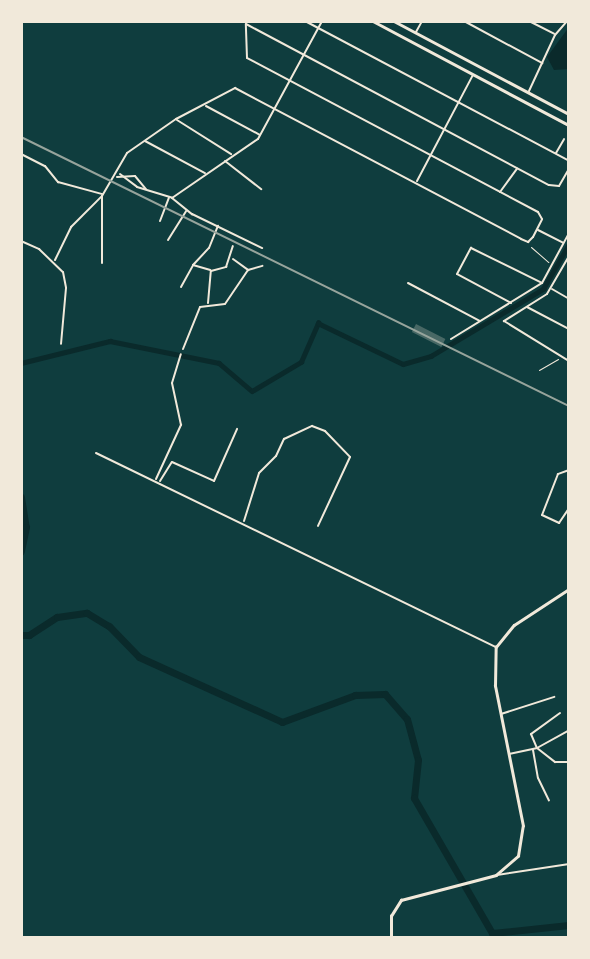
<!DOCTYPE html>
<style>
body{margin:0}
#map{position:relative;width:590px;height:959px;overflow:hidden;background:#0f3d3e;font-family:Manrope,sans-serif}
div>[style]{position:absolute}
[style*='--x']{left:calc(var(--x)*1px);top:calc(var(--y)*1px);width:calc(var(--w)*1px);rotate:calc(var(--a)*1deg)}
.water>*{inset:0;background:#0a2a2b}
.canal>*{height:4.5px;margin:-2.25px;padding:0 2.25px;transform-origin:2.25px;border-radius:2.25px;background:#0a2a2b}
.river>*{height:7px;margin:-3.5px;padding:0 3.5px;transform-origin:3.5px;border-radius:3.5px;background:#0a2a2b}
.building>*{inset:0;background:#486865;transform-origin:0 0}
.path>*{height:1px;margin:-0.5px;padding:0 0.5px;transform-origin:0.5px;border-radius:0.5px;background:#f1e9da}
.minor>*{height:2px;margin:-1px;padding:0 1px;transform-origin:1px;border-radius:1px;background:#f1e9da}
.tertiary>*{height:2.5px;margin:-1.25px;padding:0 1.25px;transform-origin:1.25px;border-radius:1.25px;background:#f1e9da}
.secondary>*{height:2.5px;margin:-1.25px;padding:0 1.25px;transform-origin:1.25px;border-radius:1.25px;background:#f1e9da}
.tram>*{height:2px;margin:-1px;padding:0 1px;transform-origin:1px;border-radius:1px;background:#97a49c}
span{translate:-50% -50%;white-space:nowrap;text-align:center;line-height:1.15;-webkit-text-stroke:6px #f1e9da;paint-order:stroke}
.frame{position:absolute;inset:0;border:23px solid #f1e9da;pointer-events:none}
</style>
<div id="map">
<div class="water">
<div style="clip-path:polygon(569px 27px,569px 69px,554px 70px,547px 57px)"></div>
</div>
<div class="canal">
<div style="--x:21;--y:363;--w:92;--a:-13.9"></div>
<div style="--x:110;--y:341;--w:111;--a:11.4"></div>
<div style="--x:219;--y:363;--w:43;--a:40.3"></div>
<div style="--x:252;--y:391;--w:57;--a:-30.6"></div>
<div style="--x:301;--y:362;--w:43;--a:-66.4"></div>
<div style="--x:318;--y:323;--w:94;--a:25.8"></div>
<div style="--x:403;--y:364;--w:29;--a:-16"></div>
<div style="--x:431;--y:356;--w:131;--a:-30.9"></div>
<div style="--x:543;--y:289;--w:52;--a:-60"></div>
</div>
<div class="river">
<div style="--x:21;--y:497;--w:30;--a:81"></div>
<div style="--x:26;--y:527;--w:25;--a:102"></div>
<div style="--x:21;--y:635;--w:8;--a:0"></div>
<div style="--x:29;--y:635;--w:33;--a:-33"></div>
<div style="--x:57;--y:617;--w:30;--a:-8"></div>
<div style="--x:87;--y:613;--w:26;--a:31"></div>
<div style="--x:109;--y:626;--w:43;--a:45.9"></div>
<div style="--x:139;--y:657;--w:157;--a:24.4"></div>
<div style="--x:282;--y:722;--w:78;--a:-20.3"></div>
<div style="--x:355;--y:695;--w:30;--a:-2"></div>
<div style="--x:385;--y:694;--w:33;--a:49"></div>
<div style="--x:407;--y:719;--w:42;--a:75"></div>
<div style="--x:418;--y:760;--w:38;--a:96"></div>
<div style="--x:414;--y:798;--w:156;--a:60"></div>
<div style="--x:492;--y:933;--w:77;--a:-5.9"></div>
</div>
<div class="building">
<div style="left:416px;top:324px;width:33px;height:9px;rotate:27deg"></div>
</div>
<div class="path">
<div style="--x:531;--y:247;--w:23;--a:41"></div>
<div style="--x:539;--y:370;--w:22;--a:-30"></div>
</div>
<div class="minor">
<div style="--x:305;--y:21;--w:299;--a:27.9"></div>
<div style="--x:464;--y:21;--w:89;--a:28.3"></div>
<div style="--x:529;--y:21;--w:28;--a:27"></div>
<div style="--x:416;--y:32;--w:13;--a:-61"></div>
<div style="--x:529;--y:91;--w:62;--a:-65.1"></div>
<div style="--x:555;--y:35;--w:18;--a:-49"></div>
<div style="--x:206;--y:106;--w:61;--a:28.2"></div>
<div style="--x:177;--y:120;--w:64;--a:32.2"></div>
<div style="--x:145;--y:141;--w:68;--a:28.1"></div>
<div style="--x:556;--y:153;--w:16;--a:-60"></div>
<div style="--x:21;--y:154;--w:27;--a:27"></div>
<div style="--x:45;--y:166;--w:21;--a:51"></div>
<div style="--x:58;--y:182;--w:46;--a:15.3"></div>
<div style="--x:225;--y:161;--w:46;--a:37.9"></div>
<div style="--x:120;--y:174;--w:21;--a:37"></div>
<div style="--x:137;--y:187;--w:37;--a:17"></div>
<div style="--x:172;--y:198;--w:26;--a:39"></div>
<div style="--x:192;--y:214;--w:78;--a:25.9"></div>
<div style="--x:117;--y:177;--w:18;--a:-3"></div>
<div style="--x:135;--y:176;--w:17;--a:50"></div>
<div style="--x:417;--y:181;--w:120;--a:-62.2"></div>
<div style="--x:500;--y:192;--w:29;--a:-54"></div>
<div style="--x:172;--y:198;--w:104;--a:-34.5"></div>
<div style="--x:258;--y:139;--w:134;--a:-61.5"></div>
<div style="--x:160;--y:221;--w:25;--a:-69"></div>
<div style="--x:538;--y:230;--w:28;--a:27"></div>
<div style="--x:168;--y:240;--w:34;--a:-58"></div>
<div style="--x:21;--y:241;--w:20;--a:24"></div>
<div style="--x:39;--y:249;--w:33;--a:44"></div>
<div style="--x:63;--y:272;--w:16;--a:79"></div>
<div style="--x:66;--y:288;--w:56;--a:95.1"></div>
<div style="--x:569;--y:256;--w:44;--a:120.1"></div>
<div style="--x:547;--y:294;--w:51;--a:147.9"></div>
<div style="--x:504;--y:321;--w:76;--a:31.6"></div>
<div style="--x:233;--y:259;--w:19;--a:36"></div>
<div style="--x:55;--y:260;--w:37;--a:-64"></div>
<div style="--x:71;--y:227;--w:44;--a:-45"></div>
<div style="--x:102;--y:263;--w:67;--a:-90"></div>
<div style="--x:102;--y:196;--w:50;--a:-59.8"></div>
<div style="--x:127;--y:153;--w:60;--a:-34.8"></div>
<div style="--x:176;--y:119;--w:67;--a:-27.7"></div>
<div style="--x:235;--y:88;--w:323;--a:27.8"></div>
<div style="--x:521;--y:239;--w:8;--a:23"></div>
<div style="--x:528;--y:242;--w:7;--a:-45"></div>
<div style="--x:533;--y:237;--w:20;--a:-63"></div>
<div style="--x:542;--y:219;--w:8;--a:-120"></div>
<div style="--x:538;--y:212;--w:329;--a:-152.1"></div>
<div style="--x:247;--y:58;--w:34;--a:-92"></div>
<div style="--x:246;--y:24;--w:343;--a:28"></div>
<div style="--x:549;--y:185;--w:10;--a:6"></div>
<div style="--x:559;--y:186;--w:20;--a:-60"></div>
<div style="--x:193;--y:265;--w:23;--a:-47"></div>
<div style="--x:209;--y:248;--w:24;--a:-68"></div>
<div style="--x:408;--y:283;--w:81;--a:27.8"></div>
<div style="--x:181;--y:287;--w:25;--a:-61"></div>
<div style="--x:193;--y:265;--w:18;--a:16"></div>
<div style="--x:552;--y:289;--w:20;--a:30"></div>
<div style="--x:208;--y:303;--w:32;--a:-85"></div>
<div style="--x:211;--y:271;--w:16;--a:-15"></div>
<div style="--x:226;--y:267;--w:22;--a:-72"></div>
<div style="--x:511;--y:303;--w:61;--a:-151.8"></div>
<div style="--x:457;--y:274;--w:30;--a:-62"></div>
<div style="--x:471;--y:248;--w:79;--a:26.2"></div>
<div style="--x:527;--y:307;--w:47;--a:27.6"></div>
<div style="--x:451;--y:339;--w:107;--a:-31.6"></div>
<div style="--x:542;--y:283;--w:57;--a:-61.6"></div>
<div style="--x:183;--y:349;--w:45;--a:-68"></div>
<div style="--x:200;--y:307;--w:25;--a:-7"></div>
<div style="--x:225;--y:304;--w:41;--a:-55.9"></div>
<div style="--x:248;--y:270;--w:15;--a:-16"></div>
<div style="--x:96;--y:453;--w:444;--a:25.9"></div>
<div style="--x:569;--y:470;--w:12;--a:160"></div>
<div style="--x:558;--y:474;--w:44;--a:111.3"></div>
<div style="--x:542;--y:515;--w:19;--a:25"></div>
<div style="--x:559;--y:523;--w:18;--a:-56"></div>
<div style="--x:156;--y:479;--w:60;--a:-65.2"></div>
<div style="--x:181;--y:425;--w:43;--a:-102.1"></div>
<div style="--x:172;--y:383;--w:30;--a:-73"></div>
<div style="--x:160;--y:481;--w:22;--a:-58"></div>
<div style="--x:172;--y:462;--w:46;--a:24.3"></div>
<div style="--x:214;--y:481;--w:57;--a:-66.1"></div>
<div style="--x:244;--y:521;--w:50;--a:-72.6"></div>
<div style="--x:259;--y:473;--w:24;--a:-45"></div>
<div style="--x:276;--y:456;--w:19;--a:-65"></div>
<div style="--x:284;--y:439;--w:31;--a:-25"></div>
<div style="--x:312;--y:426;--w:14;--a:21"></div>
<div style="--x:325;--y:431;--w:36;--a:46"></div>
<div style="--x:350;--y:457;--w:76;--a:114.9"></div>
<div style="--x:560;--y:713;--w:36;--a:144"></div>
<div style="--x:531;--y:734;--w:15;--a:67"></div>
<div style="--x:537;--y:748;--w:23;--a:38"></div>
<div style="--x:555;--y:762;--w:14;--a:0"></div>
<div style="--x:501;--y:714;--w:56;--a:-17.8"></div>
<div style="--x:533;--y:750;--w:28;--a:80"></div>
<div style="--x:538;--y:778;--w:25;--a:64"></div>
<div style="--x:509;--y:754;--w:29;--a:-12"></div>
<div style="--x:537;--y:748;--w:37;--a:-29"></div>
<div style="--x:497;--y:875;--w:73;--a:-8.7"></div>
</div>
<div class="tertiary">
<div style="--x:373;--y:21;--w:222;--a:28"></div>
<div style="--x:394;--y:21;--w:198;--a:28"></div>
</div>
<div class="secondary">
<div style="--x:391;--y:938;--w:22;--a:-90"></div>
<div style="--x:391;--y:916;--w:19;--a:-58"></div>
<div style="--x:401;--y:900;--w:98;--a:-14.7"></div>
<div style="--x:496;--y:875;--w:29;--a:-41"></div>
<div style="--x:518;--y:856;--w:30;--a:-81"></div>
<div style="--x:523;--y:826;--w:143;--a:-101.3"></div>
<div style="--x:495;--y:686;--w:39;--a:-89"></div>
<div style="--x:496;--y:647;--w:28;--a:-51"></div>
<div style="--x:514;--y:625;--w:66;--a:-33.2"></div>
</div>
<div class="tram">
<div style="--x:21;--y:137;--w:610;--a:26.15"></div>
</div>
<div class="frame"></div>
</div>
